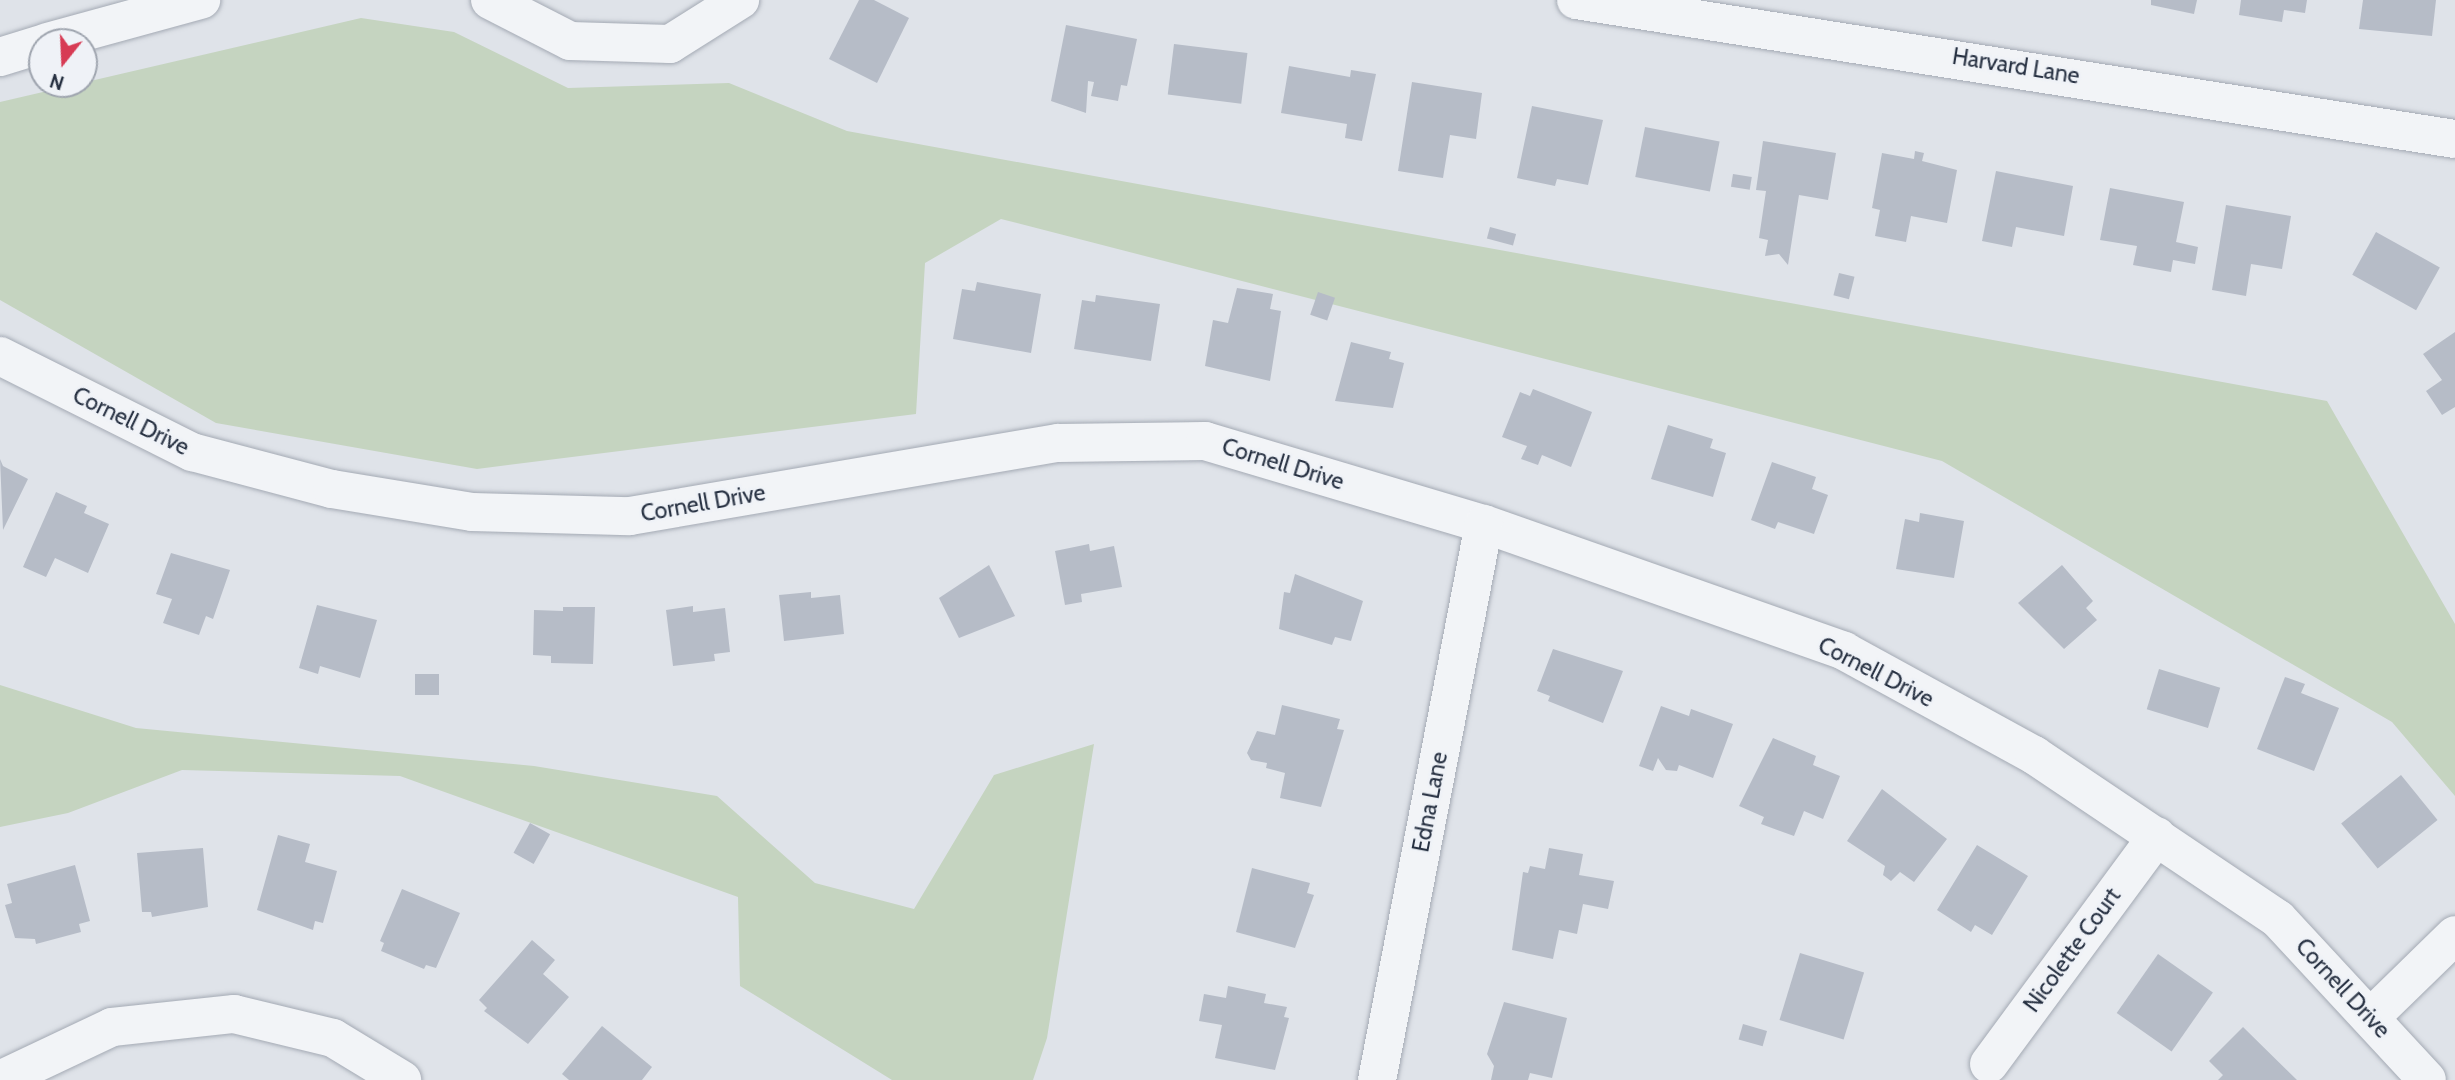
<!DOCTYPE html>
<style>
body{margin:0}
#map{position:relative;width:2455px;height:1080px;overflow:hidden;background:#dfe3e9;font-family:Cabin,sans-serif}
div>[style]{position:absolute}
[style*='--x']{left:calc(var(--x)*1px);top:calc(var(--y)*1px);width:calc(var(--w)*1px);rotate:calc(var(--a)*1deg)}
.green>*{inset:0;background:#c5d4c0}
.building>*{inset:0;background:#b6bcc7;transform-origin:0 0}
.roads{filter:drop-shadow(0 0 2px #a4aab4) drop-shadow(0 0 2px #a4aab4)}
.street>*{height:38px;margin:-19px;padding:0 19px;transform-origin:19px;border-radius:19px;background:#f2f4f7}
span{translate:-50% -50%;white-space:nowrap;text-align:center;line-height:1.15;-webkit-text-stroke:5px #eff2f7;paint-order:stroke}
.street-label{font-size:23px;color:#273142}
.north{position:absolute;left:28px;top:28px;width:70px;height:70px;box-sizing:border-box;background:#eff2f7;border:2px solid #9fa5af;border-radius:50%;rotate:198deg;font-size:19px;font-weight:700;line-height:28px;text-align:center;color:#273142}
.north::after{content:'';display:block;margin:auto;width:24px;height:32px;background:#d73b54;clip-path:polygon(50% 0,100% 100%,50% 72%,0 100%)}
</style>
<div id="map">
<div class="green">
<div style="clip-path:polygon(361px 18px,454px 32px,568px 88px,729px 83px,847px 131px,2327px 401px,2455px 624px,2455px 796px,2392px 722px,1942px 461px,1001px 219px,925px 263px,916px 414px,477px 469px,216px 423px,0 300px,0 102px)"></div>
<div style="clip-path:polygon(0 685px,136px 728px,534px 766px,717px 796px,815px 883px,914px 909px,994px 775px,1094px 744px,1047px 1038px,1033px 1080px,892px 1080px,740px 986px,738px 897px,400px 776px,182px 770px,68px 813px,0 827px)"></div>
</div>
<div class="building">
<div style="clip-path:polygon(859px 0,874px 0,909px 18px,877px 83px,829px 59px)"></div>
<div style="clip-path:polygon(2151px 0,2197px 0,2194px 14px,2151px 5px)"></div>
<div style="clip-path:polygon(2241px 0,2307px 0,2305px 13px,2284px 10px,2282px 22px,2239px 15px)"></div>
<div style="clip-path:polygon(2363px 0,2436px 0,2432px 36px,2359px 29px)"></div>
<div style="clip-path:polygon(1066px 25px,1137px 39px,1127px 86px,1121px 85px,1118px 101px,1091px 96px,1094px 82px,1088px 81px,1086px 113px,1051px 101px)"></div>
<div style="left:1174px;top:44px;width:74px;height:51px;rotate:7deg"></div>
<div style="clip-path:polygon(1289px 66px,1350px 77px,1351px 70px,1376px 74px,1362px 141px,1345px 138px,1347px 124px,1281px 113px)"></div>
<div style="clip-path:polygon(1412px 82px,1482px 93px,1476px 139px,1450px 135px,1443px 178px,1398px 171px)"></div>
<div style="clip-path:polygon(1532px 106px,1603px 120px,1588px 185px,1557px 179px,1555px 186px,1517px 178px)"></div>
<div style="left:1645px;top:127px;width:76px;height:51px;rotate:11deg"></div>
<div style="clip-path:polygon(1763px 141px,1836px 153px,1828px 200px,1799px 195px,1788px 265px,1779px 254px,1765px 256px,1768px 240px,1759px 238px,1766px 191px,1756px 190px)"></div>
<div style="clip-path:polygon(1915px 151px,1924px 153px,1922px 161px,1957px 170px,1947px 223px,1911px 216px,1906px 242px,1875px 236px,1880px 210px,1872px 208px,1882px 153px,1914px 159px)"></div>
<div style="clip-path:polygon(1996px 171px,2073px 186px,2064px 236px,2016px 227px,2012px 247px,1982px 241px)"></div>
<div style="left:1733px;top:174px;width:19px;height:13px;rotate:9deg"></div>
<div style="clip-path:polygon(2110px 188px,2184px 202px,2176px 242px,2198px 247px,2195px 264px,2173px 260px,2171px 272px,2133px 265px,2137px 246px,2100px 240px)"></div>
<div style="clip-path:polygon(2226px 205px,2291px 216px,2282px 269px,2251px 264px,2246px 296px,2212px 290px)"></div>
<div style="left:1490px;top:227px;width:27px;height:12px;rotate:15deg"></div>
<div style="left:2376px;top:232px;width:73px;height:49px;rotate:29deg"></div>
<div style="left:1839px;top:273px;width:16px;height:23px;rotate:14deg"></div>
<div style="clip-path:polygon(977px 282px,1041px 294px,1031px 353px,953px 339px,962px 289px,975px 291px)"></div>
<div style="clip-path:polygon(1237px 288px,1273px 294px,1270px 309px,1281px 311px,1270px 381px,1205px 366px,1213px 320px,1228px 323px)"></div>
<div style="left:1318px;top:292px;width:18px;height:24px;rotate:19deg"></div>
<div style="clip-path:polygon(1096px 295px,1160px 304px,1151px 361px,1074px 349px,1082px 300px,1095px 302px)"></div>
<div style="clip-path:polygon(2455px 332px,2455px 407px,2442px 415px,2426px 391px,2442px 380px,2423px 354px)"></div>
<div style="clip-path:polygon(1351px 342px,1391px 352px,1389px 359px,1404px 363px,1393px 408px,1335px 401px)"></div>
<div style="clip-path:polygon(1533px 389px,1592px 412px,1571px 467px,1542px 455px,1538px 465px,1521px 459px,1527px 446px,1502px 437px,1520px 392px,1530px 396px)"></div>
<div style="clip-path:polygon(1668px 425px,1713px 439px,1710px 448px,1726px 453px,1713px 497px,1651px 479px)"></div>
<div style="clip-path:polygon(0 459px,3px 466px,28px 479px,3px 530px)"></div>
<div style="clip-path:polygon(1772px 462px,1816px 477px,1812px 489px,1828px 495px,1814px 534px,1778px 522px,1775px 529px,1751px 520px)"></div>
<div style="clip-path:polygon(56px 492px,87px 506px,84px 513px,109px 524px,88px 573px,55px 558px,46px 577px,23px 567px)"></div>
<div style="clip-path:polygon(1920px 513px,1964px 521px,1954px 578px,1896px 569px,1905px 519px,1919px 522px)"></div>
<div style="clip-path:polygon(1089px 544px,1090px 551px,1114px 546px,1122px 587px,1081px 594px,1082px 602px,1065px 605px,1055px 551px)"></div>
<div style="clip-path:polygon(171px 553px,230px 570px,213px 619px,206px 616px,199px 635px,163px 623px,172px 599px,156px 594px)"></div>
<div style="clip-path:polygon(989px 565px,1015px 616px,959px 638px,939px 598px)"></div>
<div style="clip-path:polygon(2062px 565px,2093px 601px,2086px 608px,2097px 620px,2064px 649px,2018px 603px)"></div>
<div style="clip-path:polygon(1295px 574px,1363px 601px,1351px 641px,1335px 637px,1332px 645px,1279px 629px,1284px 592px,1290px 593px)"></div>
<div style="clip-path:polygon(811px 592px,811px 598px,840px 595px,844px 634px,784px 641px,779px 595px)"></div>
<div style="clip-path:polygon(317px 605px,377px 620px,360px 678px,320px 666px,318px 674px,299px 668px)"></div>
<div style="clip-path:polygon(693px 606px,693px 612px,725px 608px,730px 652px,714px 654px,715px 661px,673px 666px,666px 610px)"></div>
<div style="clip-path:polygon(563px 607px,595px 607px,593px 664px,551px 663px,551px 656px,533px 655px,534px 610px,563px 611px)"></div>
<div style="clip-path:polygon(1553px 649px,1623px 671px,1603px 723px,1548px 701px,1550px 696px,1537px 691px)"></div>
<div style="left:2159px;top:669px;width:64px;height:42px;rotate:17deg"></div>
<div style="left:415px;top:674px;width:24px;height:21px"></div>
<div style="clip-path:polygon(2285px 677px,2305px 684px,2301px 693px,2339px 708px,2314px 771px,2257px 749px)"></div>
<div style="clip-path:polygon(1282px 705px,1340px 719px,1337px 729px,1344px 730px,1321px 807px,1280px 798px,1285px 773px,1266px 768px,1267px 763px,1251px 760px,1247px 753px,1257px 731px,1275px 735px)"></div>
<div style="clip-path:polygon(1661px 706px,1689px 716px,1691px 709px,1733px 724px,1713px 778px,1679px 765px,1677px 771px,1666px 770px,1658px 758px,1653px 771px,1639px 766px)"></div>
<div style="clip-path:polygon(1773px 738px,1816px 756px,1813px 765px,1840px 776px,1823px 819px,1804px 811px,1794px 836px,1761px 824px,1764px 817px,1739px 806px)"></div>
<div style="left:2401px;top:775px;width:58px;height:77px;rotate:51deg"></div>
<div style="clip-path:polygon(1882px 789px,1947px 839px,1914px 882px,1900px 872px,1891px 881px,1883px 875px,1885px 866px,1847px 841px)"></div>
<div style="left:530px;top:823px;width:23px;height:34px;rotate:29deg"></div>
<div style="clip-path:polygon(278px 835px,310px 844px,305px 862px,337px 871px,323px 923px,315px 921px,313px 930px,257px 910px)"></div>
<div style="clip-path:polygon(1977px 845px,2028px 876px,1992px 935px,1975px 925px,1971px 932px,1937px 910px)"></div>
<div style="clip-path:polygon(203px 848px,208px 907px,152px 917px,151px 912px,142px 912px,137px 853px)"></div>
<div style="clip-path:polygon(1549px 848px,1583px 854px,1579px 875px,1614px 881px,1608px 909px,1583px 904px,1577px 934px,1559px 930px,1553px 959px,1512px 950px,1523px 872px,1528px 873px,1530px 866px,1545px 869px)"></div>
<div style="clip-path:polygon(75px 865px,90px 921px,79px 924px,81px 932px,36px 944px,35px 939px,15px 938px,5px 905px,12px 903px,7px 884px)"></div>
<div style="clip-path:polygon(1252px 868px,1310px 883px,1307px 893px,1314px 895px,1295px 948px,1236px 932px)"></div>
<div style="clip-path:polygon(402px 889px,460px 913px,436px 968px,426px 965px,424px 969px,381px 951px,384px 943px,380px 941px)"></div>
<div style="clip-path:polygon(532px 940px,555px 960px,543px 974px,569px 997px,528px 1044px,484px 1011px,487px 1008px,479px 1000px)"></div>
<div style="left:1800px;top:953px;width:67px;height:70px;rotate:17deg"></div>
<div style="left:2158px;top:954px;width:67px;height:72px;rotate:35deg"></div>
<div style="clip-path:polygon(1228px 986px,1266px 994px,1264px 1003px,1287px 1007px,1284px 1017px,1289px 1018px,1275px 1070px,1215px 1058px,1222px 1025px,1199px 1021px,1204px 994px,1226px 998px)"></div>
<div style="clip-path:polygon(1504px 1002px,1567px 1018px,1552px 1078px,1530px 1073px,1528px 1080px,1491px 1080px,1494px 1066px,1487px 1054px)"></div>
<div style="left:1743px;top:1024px;width:25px;height:16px;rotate:16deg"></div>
<div style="clip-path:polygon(602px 1026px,652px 1067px,642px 1080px,569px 1080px,562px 1074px)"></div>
<div style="clip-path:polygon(2243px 1027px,2297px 1080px,2218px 1080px,2223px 1075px,2209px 1061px)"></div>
</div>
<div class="roads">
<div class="street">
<div style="--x:490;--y:0;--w:90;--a:27.1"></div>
<div style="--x:570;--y:41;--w:100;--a:1.7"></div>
<div style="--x:670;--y:44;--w:83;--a:-32.2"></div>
<div style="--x:1576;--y:0;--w:890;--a:8.99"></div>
<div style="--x:47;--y:42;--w:160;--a:-15.3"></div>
<div style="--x:0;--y:57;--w:44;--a:-17.2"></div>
<div style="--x:0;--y:356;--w:215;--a:26.6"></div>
<div style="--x:192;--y:452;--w:145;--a:14.8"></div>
<div style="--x:332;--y:489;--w:142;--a:9.3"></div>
<div style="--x:472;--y:512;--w:158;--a:1.5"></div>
<div style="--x:630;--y:516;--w:434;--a:-9.7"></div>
<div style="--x:1058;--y:443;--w:147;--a:-0.8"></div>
<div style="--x:1205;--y:441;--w:291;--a:16.6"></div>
<div style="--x:1484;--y:524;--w:382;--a:19.4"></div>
<div style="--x:1844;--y:651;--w:217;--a:28.7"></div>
<div style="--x:2034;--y:755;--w:294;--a:33.9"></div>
<div style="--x:2278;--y:919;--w:219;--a:47.2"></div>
<div style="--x:2371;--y:1017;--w:117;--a:-44.3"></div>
<div style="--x:1989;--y:1064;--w:283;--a:-53.6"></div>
<div style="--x:0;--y:1080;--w:124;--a:-25.3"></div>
<div style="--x:112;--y:1027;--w:123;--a:-6.1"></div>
<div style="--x:234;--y:1014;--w:102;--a:13.6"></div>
<div style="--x:333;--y:1038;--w:81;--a:31.3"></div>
<div style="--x:1377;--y:1080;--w:566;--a:-79.11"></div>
</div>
</div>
<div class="street-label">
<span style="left:2016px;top:66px;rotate:9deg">Harvard Lane</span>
<span style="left:131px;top:421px;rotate:26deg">Cornell Drive</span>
<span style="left:1283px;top:464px;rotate:17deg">Cornell Drive</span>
<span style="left:703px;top:503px;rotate:-10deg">Cornell Drive</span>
<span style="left:1876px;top:672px;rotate:27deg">Cornell Drive</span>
<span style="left:1430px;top:802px;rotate:-79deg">Edna Lane</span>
<span style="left:2072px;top:950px;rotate:-54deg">Nicolette Court</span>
<span style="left:2343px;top:988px;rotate:47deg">Cornell Drive</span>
</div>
<div class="north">N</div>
</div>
